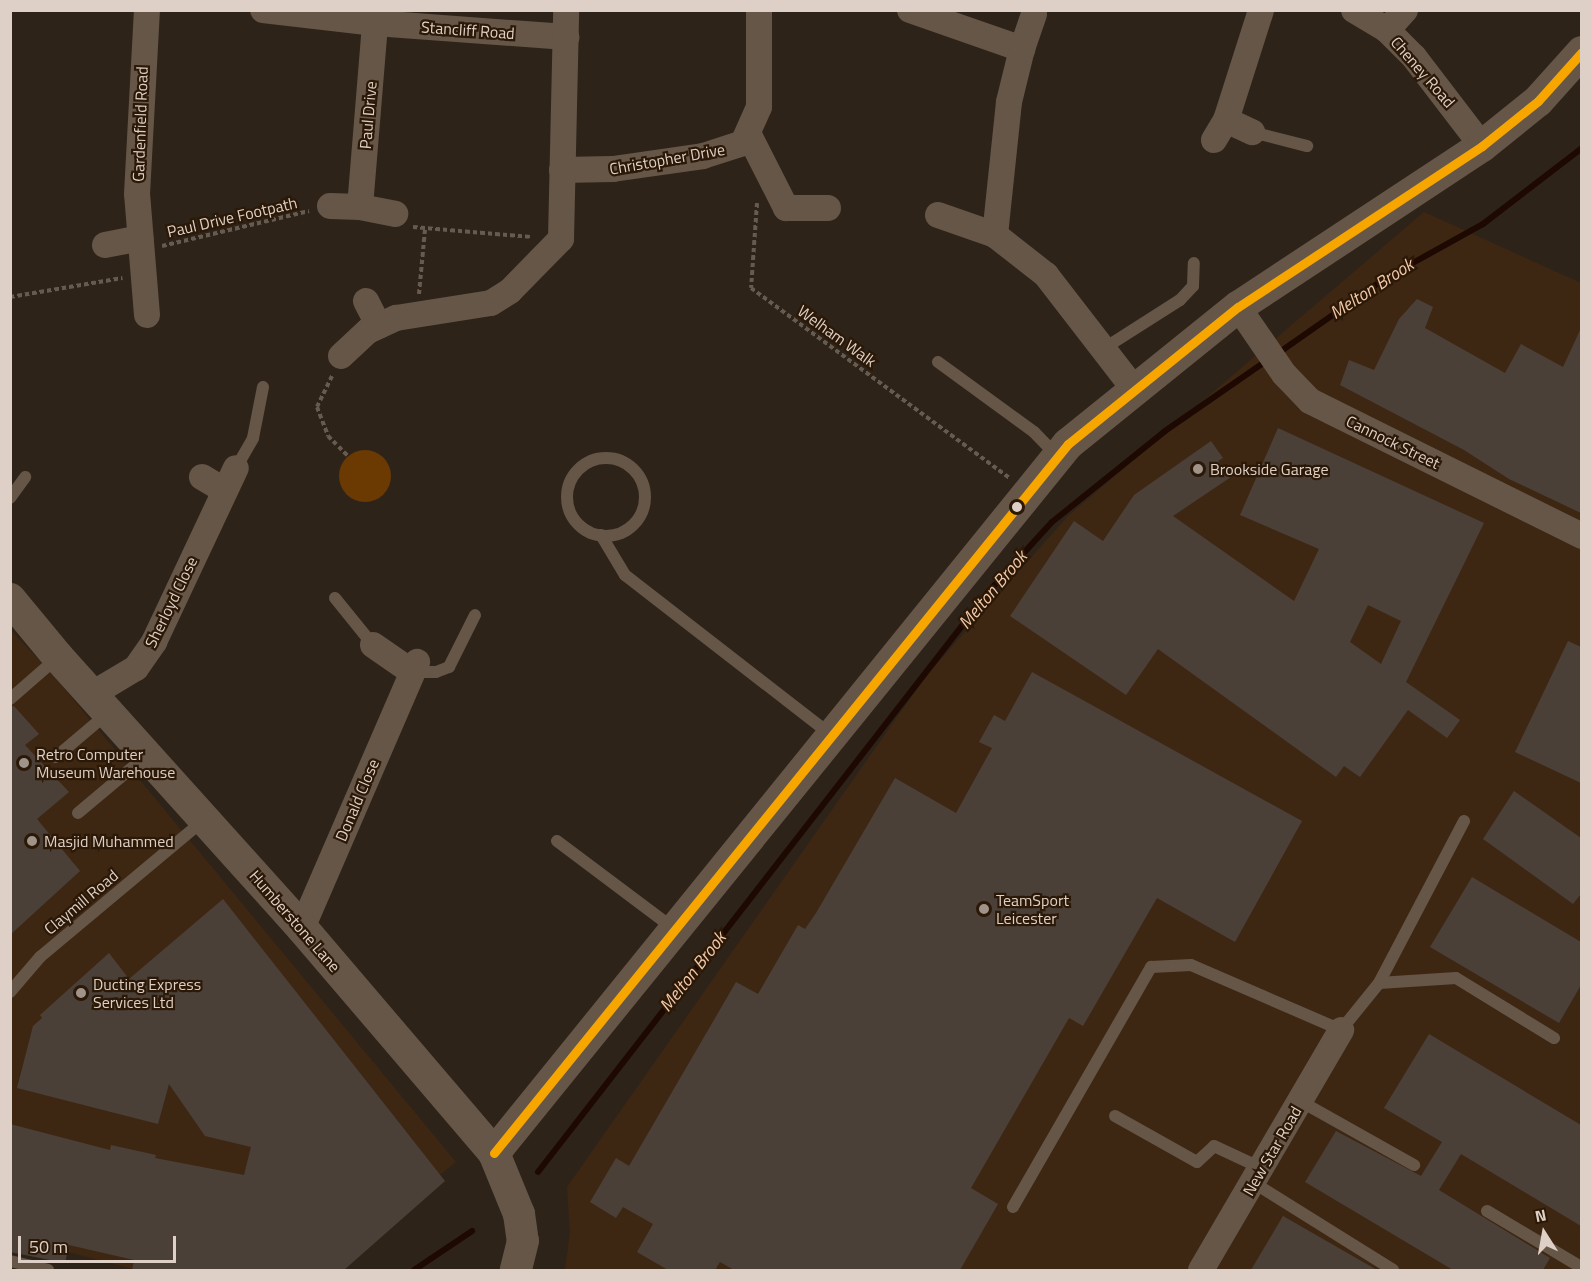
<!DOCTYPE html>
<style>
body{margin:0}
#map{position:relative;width:1592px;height:1281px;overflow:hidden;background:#2e2319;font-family:"Titillium Web",sans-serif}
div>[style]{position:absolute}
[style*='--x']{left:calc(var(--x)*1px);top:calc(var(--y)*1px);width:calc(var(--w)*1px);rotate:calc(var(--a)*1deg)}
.built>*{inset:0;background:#3e2712}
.green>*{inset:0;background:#6b3a03}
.round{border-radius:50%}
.stream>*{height:6px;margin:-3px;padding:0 3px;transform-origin:3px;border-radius:3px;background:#1d0802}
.building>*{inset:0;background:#4a4038}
.path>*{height:4px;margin-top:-2px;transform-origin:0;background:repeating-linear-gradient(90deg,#675b50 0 4.5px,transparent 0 7.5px)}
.service>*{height:12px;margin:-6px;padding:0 6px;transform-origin:6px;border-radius:6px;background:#665648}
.service>.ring{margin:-6px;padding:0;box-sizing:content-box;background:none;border:12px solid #665648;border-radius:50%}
.minor>*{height:26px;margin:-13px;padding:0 13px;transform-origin:13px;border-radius:13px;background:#665648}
.tertiary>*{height:32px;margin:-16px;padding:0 16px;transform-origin:16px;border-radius:16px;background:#665648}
.bus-1>*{height:9px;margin:-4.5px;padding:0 4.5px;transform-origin:4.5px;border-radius:4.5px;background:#f7a600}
.dots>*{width:16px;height:16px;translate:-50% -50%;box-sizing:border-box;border:3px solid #2b1807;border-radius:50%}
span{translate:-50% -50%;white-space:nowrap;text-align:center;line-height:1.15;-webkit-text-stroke:4.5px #2b1807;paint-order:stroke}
.street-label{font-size:16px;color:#ded0c6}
.poi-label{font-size:16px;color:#ded0c6}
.left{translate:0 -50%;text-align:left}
.water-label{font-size:18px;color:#f1c8a8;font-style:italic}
.frame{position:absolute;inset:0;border:12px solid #ded0c6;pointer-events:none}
.north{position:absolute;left:1514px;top:1203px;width:60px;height:60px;-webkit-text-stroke:4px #2b1807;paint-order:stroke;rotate:349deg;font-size:16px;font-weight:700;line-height:24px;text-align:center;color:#ded0c6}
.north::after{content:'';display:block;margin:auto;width:21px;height:27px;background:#ded0c6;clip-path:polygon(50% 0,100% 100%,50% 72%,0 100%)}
.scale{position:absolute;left:18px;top:1236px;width:158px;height:27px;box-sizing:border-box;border:3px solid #ded0c6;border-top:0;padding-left:8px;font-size:18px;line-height:21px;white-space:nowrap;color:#ded0c6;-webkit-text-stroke:4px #2b1807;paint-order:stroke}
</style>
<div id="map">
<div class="built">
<div style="clip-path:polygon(1424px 212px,1581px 283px,1581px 1270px,565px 1270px,570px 1232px,567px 1187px,926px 676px,1068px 516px)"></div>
<div style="clip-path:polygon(10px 629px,53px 675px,456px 1162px,320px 1270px,137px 1270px,11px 1237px)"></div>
</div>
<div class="green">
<div class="round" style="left:339px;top:450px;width:52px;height:52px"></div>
</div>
<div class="stream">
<div style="--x:1277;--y:354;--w:131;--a:-35"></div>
<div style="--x:1384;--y:279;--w:113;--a:-29.1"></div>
<div style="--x:1483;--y:224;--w:125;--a:-37.5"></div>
<div style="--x:538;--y:1172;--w:736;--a:-52.18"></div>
<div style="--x:989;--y:591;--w:93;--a:-47.6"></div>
<div style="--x:1052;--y:522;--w:145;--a:-38.8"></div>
<div style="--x:1165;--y:431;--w:123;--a:-34.7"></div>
<div style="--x:414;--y:1270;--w:70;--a:-33.9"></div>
</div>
<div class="building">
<div style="clip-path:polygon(1417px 299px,1433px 307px,1425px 328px,1505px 373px,1521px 344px,1563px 367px,1581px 328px,1581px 513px,1509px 479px,1464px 450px,1340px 385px,1349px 360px,1374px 370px,1399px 319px)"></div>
<div style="clip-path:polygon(evenodd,1278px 428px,1484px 523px,1406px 682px,1460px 720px,1447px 738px,1408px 710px,1360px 777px,1344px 766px,1336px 777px,1158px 649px,1126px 695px,1010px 616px,1074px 521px,1103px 541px,1134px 495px,1211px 441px,1223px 458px,1218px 461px,1231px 477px,1173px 516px,1294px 601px,1319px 549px,1240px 515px,1278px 428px,1368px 605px,1401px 621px,1381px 664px,1350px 642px,1368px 605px)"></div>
<div style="clip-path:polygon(1568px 641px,1581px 647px,1581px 783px,1515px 752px)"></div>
<div style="clip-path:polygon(1032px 672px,1302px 821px,1235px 942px,1157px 898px,1083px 1026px,1069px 1018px,971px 1188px,998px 1204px,960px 1270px,734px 1270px,720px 1262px,715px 1270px,668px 1270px,637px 1252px,653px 1224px,623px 1207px,616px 1218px,590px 1202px,616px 1158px,629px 1166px,736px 982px,758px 994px,798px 925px,805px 929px,816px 913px,895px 778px,956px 813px,992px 748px,979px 742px,994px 715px,1005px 721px)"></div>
<div style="clip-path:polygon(14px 706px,39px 734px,25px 745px,69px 792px,37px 819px,80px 871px,10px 935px,10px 707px)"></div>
<div style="clip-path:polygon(1514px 791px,1581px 838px,1581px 894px,1573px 904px,1483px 839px)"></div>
<div style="clip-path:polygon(1472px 877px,1581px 942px,1581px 985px,1559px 1023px,1430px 947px)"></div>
<div style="clip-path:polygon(223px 899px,445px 1181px,344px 1270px,132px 1270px,134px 1260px,69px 1245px,65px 1263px,10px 1252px,10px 1124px,110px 1150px,111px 1145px,156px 1155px,155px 1158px,244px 1175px,251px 1147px,205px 1136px,169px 1084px,158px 1124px,17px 1088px,33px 1026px,42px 1018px,40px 1015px,109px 953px,129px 979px)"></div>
<div style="clip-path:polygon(1429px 1034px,1581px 1125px,1581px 1226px,1461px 1154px,1439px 1190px,1550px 1258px,1543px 1270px,1453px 1270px,1305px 1182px,1336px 1131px,1421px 1176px,1442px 1142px,1384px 1108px)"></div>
<div style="clip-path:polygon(1283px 1216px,1377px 1270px,1251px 1270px)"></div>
</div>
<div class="path">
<div style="--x:757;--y:203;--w:85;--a:94"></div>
<div style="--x:751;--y:288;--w:321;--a:36.3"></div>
<div style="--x:413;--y:227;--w:118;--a:4.8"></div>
<div style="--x:162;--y:246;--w:151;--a:-13.4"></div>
<div style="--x:419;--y:294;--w:65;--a:-84.7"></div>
<div style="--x:10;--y:297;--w:114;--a:-9.6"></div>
<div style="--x:332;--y:376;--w:34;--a:116"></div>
<div style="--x:317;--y:407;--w:31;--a:69"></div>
<div style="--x:328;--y:436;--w:28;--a:45"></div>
</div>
<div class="service">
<div style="--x:1252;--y:132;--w:57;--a:14.3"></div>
<div style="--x:1103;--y:349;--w:91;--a:-32.5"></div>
<div style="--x:1180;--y:300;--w:19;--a:-47"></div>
<div style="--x:1193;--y:286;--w:23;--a:-88"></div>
<div style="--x:938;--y:362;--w:119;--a:36.1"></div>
<div style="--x:1034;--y:432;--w:33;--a:46"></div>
<div class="ring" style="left:567px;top:458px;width:66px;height:66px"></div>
<div style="--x:236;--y:468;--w:34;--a:-60"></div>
<div style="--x:253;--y:438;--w:52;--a:-78.9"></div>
<div style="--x:10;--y:498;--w:26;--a:-54"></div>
<div style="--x:601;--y:535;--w:47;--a:59"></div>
<div style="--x:625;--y:575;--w:261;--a:37.8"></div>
<div style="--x:335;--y:598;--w:60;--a:51"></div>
<div style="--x:412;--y:672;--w:24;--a:0"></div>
<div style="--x:436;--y:672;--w:14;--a:-21"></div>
<div style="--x:449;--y:667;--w:58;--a:-63.4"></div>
<div style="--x:10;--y:699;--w:62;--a:-41.1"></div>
<div style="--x:56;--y:757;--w:70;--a:-40.3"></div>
<div style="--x:78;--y:813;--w:90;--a:-40"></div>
<div style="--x:557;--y:841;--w:146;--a:36.9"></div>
<div style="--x:1379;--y:983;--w:77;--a:-3.7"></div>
<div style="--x:1456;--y:978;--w:115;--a:31.5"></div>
<div style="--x:10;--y:992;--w:46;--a:-49.4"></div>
<div style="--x:40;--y:957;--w:214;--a:-39.9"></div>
<div style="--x:1300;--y:1101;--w:131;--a:29.3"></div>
<div style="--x:1115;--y:1116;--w:94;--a:29.3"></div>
<div style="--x:1197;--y:1162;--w:23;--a:-43"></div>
<div style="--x:1214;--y:1146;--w:52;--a:25.1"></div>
<div style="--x:1254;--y:1183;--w:164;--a:32"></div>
<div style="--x:1013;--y:1207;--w:277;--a:-60.1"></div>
<div style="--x:1151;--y:967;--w:40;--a:-2.9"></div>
<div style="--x:1191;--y:965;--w:163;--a:23.4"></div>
<div style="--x:1341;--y:1030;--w:60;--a:-51"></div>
<div style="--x:1379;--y:983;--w:183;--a:-62.3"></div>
<div style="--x:1487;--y:1211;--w:104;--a:30.8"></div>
<div style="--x:10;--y:1261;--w:39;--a:13"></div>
</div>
<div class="minor">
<div style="--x:263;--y:10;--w:113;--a:6.6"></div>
<div style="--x:375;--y:23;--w:192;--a:4.2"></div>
<div style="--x:910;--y:10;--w:119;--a:19.2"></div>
<div style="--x:1022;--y:49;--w:55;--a:103.8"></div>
<div style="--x:1009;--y:102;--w:134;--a:96"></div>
<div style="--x:995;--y:235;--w:65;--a:38.1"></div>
<div style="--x:1046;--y:275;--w:144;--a:52.3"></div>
<div style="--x:1354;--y:10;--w:39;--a:31"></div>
<div style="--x:1387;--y:30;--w:38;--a:45"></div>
<div style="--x:1414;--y:57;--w:112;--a:52.6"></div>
<div style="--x:1387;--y:30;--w:27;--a:-48"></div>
<div style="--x:1022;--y:49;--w:37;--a:-71"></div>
<div style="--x:1226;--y:120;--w:29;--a:25"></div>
<div style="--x:749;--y:135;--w:82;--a:63.1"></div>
<div style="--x:786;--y:208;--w:42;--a:0"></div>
<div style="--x:1214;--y:140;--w:23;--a:-59"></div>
<div style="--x:1226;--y:120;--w:115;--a:-72.3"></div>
<div style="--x:562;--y:170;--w:51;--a:-1.1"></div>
<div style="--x:613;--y:169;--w:91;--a:-8.2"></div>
<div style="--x:703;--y:156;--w:42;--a:-18"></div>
<div style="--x:743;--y:143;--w:39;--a:-66"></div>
<div style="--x:759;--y:107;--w:97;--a:-90"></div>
<div style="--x:330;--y:206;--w:30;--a:2"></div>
<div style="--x:360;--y:207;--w:36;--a:11"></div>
<div style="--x:360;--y:207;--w:185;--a:-85.3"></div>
<div style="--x:938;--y:215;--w:60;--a:19.3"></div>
<div style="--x:105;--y:245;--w:36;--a:-11"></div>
<div style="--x:366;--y:301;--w:28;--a:63"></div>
<div style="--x:1238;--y:307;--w:81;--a:55.5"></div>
<div style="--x:1284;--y:374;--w:37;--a:46"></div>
<div style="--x:1310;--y:401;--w:304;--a:26.4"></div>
<div style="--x:147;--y:315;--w:121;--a:-94.7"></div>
<div style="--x:137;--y:194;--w:184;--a:-86.9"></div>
<div style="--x:341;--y:356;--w:37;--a:-43"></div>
<div style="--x:368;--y:331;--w:31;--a:-25"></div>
<div style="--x:396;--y:318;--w:96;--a:-9"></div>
<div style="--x:491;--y:303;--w:22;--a:-32"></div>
<div style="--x:510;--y:291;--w:73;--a:-45.6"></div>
<div style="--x:561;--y:239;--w:229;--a:-88.7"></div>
<div style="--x:202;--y:477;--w:26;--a:31"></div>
<div style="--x:373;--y:645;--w:47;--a:34.7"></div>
<div style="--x:94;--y:693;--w:49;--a:-30.8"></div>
<div style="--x:136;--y:668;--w:32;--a:-55"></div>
<div style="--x:154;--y:642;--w:192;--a:-64.8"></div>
<div style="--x:302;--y:928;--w:290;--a:-66.6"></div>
<div style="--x:1201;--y:1270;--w:278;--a:-59.7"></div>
</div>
<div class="tertiary">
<div style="--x:10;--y:599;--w:75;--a:50.4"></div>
<div style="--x:58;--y:657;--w:365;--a:48"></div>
<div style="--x:302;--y:928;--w:296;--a:49.5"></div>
<div style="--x:494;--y:1153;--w:66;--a:67.7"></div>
<div style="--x:519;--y:1214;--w:27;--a:82"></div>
<div style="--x:523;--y:1241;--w:30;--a:104"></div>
<div style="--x:494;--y:1153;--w:912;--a:-51.01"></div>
<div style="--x:1068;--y:444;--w:218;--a:-38.9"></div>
<div style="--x:1238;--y:307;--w:292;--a:-33.4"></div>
<div style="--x:1482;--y:146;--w:72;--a:-38.8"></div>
<div style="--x:1538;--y:101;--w:66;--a:-48.1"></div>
</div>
<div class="bus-1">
<div style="--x:494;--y:1153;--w:912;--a:-51.01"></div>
<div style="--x:1068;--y:444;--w:218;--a:-38.9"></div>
<div style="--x:1238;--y:307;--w:292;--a:-33.4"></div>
<div style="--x:1482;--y:146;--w:72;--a:-38.8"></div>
<div style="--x:1538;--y:101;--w:66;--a:-48.1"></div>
</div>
<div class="dots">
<div style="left:1198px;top:469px;background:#a09389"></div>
<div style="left:1017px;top:507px;background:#ded0c6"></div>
<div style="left:24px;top:763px;background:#a09389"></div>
<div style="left:32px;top:841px;background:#a09389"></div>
<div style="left:984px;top:909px;background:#a09389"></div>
<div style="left:81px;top:993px;background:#a09389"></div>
</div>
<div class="street-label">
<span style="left:468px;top:30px;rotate:4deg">Stancliff Road</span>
<span style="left:1423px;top:72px;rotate:49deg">Cheney Road</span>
<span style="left:368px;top:115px;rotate:-85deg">Paul Drive</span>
<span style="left:140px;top:124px;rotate:-88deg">Gardenfield Road</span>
<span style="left:667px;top:159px;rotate:-10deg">Christopher Drive</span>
<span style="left:232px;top:217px;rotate:-13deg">Paul Drive Footpath</span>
<span style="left:837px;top:336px;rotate:36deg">Welham Walk</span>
<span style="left:1393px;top:442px;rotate:26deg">Cannock Street</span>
<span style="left:171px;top:602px;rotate:-64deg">Sherloyd Close</span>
<span style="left:357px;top:800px;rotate:-67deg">Donald Close</span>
<span style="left:81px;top:902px;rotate:-40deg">Claymill Road</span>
<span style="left:295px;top:921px;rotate:49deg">Humberstone Lane</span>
<span style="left:1272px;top:1151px;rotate:-60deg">New Star Road</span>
</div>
<div class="poi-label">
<span class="left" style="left:1210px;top:469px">Brookside Garage</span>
<span class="left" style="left:36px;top:763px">Retro Computer<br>Museum Warehouse</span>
<span class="left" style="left:44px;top:841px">Masjid Muhammed</span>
<span class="left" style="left:996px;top:909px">TeamSport<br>Leicester</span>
<span class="left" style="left:93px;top:993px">Ducting Express<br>Services Ltd</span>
</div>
<div class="water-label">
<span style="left:1372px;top:289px;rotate:-33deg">Melton Brook</span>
<span style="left:993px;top:590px;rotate:-50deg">Melton Brook</span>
<span style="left:693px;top:972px;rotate:-52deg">Melton Brook</span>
</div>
<div class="frame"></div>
<div class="north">N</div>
<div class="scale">50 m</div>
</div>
